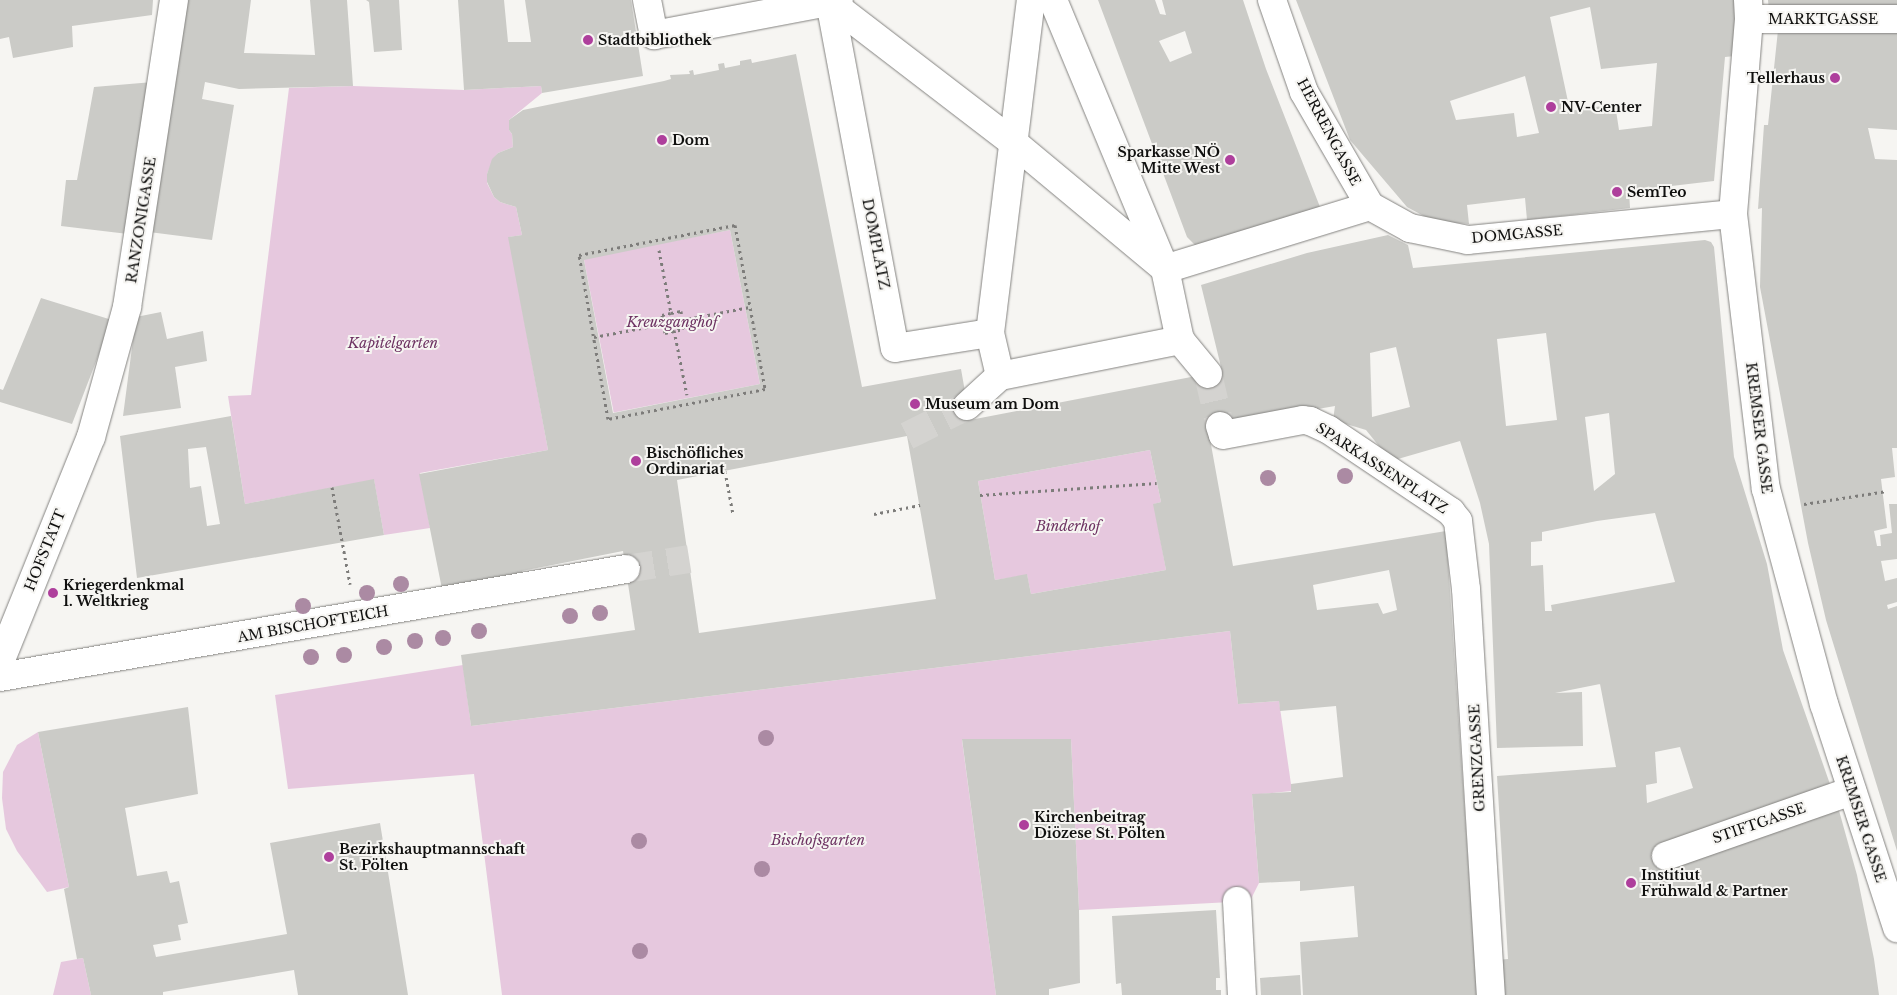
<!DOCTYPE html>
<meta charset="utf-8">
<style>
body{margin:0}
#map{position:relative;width:1897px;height:995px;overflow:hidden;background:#f6f5f2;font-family:"Libre Baskerville",serif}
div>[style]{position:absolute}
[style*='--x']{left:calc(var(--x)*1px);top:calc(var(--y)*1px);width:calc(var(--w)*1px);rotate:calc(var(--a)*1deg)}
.green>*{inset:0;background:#e6c8de;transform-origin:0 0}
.building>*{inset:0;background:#cbcbc7}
.minor-tunnel>*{height:28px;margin-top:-14px;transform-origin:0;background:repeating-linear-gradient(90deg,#d4d3d0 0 28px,transparent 0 42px)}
.path>*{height:3px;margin-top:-1.5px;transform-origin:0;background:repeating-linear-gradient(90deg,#7d7c7a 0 2.5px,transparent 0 6.5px)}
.roads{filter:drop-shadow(0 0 1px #848380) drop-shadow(0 0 1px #848380)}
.minor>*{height:28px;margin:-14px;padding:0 14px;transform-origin:14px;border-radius:14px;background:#fff}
.trees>*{width:16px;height:16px;margin:-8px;border-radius:50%;background:#ab8aa3}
.dots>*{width:14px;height:14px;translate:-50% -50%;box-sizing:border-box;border:2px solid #f6f5f2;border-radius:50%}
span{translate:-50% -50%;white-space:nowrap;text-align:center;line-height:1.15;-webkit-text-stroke:4px #f6f5f2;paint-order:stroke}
.street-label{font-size:14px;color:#10100f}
.poi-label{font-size:14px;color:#10100f;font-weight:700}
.left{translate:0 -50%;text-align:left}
.right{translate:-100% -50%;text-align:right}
.park-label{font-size:14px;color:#6d3262;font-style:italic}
</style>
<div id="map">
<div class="green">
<div style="clip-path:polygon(353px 86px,464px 90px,541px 86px,542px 93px,509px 120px,509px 130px,512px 134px,513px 147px,498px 153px,493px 159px,487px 174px,487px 183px,494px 197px,500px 202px,516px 207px,522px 235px,509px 237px,548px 450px,420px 473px,430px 528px,384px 535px,374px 480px,245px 504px,228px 396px,251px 395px,289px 88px)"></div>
<div style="left:730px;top:230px;width:157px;height:149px;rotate:79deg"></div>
<div style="clip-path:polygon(1150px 450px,1161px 502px,1154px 504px,1166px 570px,1031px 594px,1027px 575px,995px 580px,978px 481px)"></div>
<div style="clip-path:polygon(1230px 631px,1238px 704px,1279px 701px,1291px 784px,1291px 791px,1252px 795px,1259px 883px,1250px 901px,1079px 910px,1071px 739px,962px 740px,996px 995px,502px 995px,474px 774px,288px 789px,275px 695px,463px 665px,471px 726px)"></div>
<div style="clip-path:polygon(38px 732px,69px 887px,47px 892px,17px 851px,6px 829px,2px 798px,3px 772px,17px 745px)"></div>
<div style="clip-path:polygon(83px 958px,91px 995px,53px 995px,61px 962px)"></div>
</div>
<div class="building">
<div style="clip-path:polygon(0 0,153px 0,152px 15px,72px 26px,73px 47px,13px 58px,9px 37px,0 39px)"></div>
<div style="clip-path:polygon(188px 0,251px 0,244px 53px,315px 55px,310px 0,347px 0,353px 86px,239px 89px,205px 82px,202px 99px,234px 105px,212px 240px,149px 232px)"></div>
<div style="clip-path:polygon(366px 0,399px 0,402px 50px,374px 52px,369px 2px)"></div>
<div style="clip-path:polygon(458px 0,504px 0,508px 42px,531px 42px,525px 0,631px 0,643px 76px,542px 93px,541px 86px,464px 90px)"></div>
<div style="clip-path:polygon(evenodd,1098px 0,1155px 0,1160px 14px,1166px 15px,1162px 0,1243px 0,1266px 69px,1320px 207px,1196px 246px,1187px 237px,1098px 0,1185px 31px,1192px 53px,1170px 62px,1159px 41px,1185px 31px)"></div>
<div style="clip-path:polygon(evenodd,1296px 0,1735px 0,1735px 56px,1725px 57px,1714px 181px,1629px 191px,1630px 208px,1527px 220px,1525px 198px,1467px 205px,1469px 224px,1433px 221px,1407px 207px,1350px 140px,1296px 0,1590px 7px,1601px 69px,1657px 63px,1652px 126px,1619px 130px,1615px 104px,1570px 111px,1550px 17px,1590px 7px,1296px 0,1525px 76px,1539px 133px,1517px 137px,1514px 113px,1456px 120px,1450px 101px,1525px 76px)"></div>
<div style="clip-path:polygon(1768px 0,1897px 0,1897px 9px,1769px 11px)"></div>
<div style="clip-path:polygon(1778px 30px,1897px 31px,1897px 130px,1868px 128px,1875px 159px,1897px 160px,1897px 448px,1892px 448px,1895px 477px,1881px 479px,1887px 528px,1874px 531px,1877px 546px,1881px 546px,1880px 535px,1892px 533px,1889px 504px,1897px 504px,1897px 559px,1881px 561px,1885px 581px,1897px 578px,1897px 602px,1887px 605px,1888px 609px,1897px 606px,1897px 851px,1826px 620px,1808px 543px,1760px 287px,1762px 208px,1758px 209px,1764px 125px,1768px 125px)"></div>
<div style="clip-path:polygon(evenodd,796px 54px,862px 387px,961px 369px,970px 420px,1222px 371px,1201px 285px,1307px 253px,1388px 235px,1408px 245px,1413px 268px,1705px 240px,1711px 242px,1714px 247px,1734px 457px,1767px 564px,1783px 650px,1838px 807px,1857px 875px,1874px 959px,1879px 995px,1303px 995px,1300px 942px,1358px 937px,1354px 886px,1300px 891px,1300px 881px,1259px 883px,1252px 794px,1291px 792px,1291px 784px,1343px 777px,1336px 706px,1280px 711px,1279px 701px,1238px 704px,1230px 631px,471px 726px,461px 655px,635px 630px,623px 551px,522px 571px,523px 579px,443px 594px,419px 474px,548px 450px,508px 237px,522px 235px,516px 207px,500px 202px,494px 197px,487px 182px,487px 174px,492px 159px,498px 153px,513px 147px,512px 134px,509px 130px,509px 120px,523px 110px,664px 81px,671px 79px,670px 75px,690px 74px,689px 71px,693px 70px,694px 75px,719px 70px,718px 64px,724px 63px,725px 68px,740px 65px,740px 61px,751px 59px,752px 63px,796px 54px,730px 230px,760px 384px,613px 413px,584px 260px,730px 230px,796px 54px,1546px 333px,1557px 420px,1506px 426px,1497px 339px,1546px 333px,796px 54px,1396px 347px,1410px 407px,1372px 417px,1370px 353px,1396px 347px,796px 54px,1335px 406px,1333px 420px,1366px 430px,1391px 461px,1460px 441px,1480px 503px,1489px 544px,1497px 748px,1583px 746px,1582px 692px,1555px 693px,1600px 684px,1616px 767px,1497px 776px,1508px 959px,1475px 962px,1446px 531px,1233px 566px,1208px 428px,1335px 406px,796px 54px,1609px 413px,1615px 474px,1594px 491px,1585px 417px,1609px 413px,796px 54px,907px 436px,936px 599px,699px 633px,677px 480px,907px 436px,796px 54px,1150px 450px,1161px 502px,1153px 504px,1166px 570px,1031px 594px,1027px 574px,995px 580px,978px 481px,1150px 450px,796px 54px,1655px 513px,1675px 582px,1551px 605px,1552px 611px,1545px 611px,1543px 565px,1531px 566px,1531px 542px,1542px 541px,1542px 532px,1597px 521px,1655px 513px,796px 54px,1389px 570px,1397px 610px,1383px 614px,1378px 603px,1317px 610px,1313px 585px,1389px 570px,796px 54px,1680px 747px,1693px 788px,1647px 803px,1646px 785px,1657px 783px,1655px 752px,1680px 747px)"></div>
<div style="clip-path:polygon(153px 82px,128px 234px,61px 226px,66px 180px,77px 180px,94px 87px)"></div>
<div style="clip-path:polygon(41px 298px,112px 320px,72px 424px,0 402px,0 389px,3px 390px)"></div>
<div style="clip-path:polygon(161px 312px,167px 339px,203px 331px,207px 361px,175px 367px,181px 408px,123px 416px,136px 317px)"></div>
<div style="clip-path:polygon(evenodd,231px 416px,245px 504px,374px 479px,384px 535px,137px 578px,120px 436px,231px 416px,206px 447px,220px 524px,207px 526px,201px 486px,190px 488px,188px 449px,206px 447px)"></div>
<div style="clip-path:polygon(188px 707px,198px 794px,125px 808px,137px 876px,167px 871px,170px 883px,179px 881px,188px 923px,178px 925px,181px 940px,153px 945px,156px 957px,287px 934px,270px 843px,380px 823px,408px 995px,298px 995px,294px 970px,163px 992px,163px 995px,91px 995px,83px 958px,77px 959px,64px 889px,69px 887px,38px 732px)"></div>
<div style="clip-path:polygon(962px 739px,1071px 739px,1079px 910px,1080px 983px,1049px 989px,1049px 995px,996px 995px)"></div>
<div style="clip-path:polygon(1216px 910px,1220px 978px,1216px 978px,1216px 990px,1221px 990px,1221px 995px,1122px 995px,1121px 983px,1116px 984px,1112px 916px)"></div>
<div style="clip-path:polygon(1300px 975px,1301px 995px,1261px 995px,1260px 978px)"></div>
</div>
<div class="minor-tunnel">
<div style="--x:1208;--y:374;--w:53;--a:77"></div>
<div style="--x:907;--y:436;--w:67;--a:-26.6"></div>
<div style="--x:626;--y:569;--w:64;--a:-9"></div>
</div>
<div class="path">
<div style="--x:735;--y:225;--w:167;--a:79.6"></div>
<div style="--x:765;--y:389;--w:160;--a:169.2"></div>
<div style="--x:608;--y:419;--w:167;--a:-100"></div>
<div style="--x:579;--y:255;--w:159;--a:-10.9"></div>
<div style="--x:659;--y:250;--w:64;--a:79.2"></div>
<div style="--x:663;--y:324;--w:9;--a:77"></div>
<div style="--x:665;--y:333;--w:19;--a:-12"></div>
<div style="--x:684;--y:329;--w:9;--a:-103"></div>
<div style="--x:674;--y:330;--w:66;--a:78.7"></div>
<div style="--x:594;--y:337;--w:70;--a:-10.7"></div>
<div style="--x:663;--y:324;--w:9;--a:-96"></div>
<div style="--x:662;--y:315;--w:9;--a:-13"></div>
<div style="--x:671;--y:313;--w:10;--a:-11"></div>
<div style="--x:681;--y:311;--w:9;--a:84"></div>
<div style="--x:682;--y:320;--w:69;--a:-10.8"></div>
<div style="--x:725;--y:471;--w:44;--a:79.5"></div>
<div style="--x:332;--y:487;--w:99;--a:79.5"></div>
<div style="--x:980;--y:495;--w:177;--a:-3.9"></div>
<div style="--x:1804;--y:504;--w:84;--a:-8.9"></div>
<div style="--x:874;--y:514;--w:47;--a:-11.1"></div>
</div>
<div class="roads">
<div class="minor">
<div style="--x:647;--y:0;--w:36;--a:79"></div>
<div style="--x:654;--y:35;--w:188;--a:-10.7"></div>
<div style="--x:1053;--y:0;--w:291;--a:67.4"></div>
<div style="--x:1165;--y:269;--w:73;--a:78.1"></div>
<div style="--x:1180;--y:340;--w:44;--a:50.5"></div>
<div style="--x:1272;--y:0;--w:97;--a:70.8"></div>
<div style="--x:1304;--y:92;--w:132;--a:59.9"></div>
<div style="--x:1748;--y:0;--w:19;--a:87"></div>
<div style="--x:1749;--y:19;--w:196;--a:94.7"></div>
<div style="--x:1733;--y:214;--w:277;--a:83.2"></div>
<div style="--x:1766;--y:489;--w:223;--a:74.9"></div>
<div style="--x:1824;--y:704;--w:236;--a:71.9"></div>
<div style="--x:830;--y:2;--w:232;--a:37.5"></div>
<div style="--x:1014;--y:143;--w:197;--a:39.8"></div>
<div style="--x:1165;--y:269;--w:214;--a:-17.1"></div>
<div style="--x:1370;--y:206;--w:46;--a:28.8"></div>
<div style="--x:1410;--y:228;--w:59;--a:11.7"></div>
<div style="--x:1468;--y:240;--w:266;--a:-5.6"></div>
<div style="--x:830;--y:2;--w:352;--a:79.4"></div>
<div style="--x:895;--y:348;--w:96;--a:-9"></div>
<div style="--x:990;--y:333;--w:44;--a:76.9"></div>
<div style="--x:1749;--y:19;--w:148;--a:0"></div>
<div style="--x:990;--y:333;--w:336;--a:-83"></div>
<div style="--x:967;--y:406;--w:45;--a:-42.3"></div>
<div style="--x:1000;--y:376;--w:184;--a:-11.3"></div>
<div style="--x:1220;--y:426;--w:9;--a:72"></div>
<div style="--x:1223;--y:435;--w:81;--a:-10.6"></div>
<div style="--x:1303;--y:420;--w:7;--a:8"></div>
<div style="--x:1310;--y:421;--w:21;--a:25"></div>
<div style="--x:1329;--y:430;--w:147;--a:33.9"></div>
<div style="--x:1451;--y:512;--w:11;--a:52"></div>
<div style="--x:1458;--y:521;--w:68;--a:83.3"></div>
<div style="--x:1466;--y:589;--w:407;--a:86.5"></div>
<div style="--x:0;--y:662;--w:243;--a:-68"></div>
<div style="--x:91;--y:437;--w:135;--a:-74.5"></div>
<div style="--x:127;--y:307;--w:311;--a:-81.3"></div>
<div style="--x:0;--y:677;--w:635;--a:-9.79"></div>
<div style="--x:1666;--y:856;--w:197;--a:-19.3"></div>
<div style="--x:1237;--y:901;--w:94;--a:87"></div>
</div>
</div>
<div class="trees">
<div style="left:1345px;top:476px"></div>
<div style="left:1268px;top:478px"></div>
<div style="left:401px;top:584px"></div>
<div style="left:367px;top:593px"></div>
<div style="left:303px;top:606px"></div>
<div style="left:600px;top:613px"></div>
<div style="left:570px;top:616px"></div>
<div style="left:479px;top:631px"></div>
<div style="left:443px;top:638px"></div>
<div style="left:415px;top:641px"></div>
<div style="left:384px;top:647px"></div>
<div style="left:344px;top:655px"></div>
<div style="left:311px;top:657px"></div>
<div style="left:766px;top:738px"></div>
<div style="left:639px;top:841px"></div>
<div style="left:762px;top:869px"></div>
<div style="left:640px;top:951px"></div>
</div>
<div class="dots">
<div style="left:588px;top:40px;background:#ae3f9c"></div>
<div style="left:1835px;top:78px;background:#ae3f9c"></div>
<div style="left:1551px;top:107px;background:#ae3f9c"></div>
<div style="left:662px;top:140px;background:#ae3f9c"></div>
<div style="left:1230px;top:160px;background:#ae3f9c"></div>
<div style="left:1617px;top:192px;background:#ae3f9c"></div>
<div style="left:915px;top:404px;background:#ae3f9c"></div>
<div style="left:636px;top:461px;background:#ae3f9c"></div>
<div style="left:53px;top:593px;background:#ae3f9c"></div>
<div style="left:1024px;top:825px;background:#ae3f9c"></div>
<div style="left:329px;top:857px;background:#ae3f9c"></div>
<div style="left:1631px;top:883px;background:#ae3f9c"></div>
</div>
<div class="street-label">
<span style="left:1823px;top:19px">MARKTGASSE</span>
<span style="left:1329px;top:132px;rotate:62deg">HERRENGASSE</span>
<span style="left:141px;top:220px;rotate:-81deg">RANZONIGASSE</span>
<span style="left:1517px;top:234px;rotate:-5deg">DOMGASSE</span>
<span style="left:876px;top:244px;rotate:79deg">DOMPLATZ</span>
<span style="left:1759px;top:428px;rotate:83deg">KREMSER GASSE</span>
<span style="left:1382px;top:468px;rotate:33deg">SPARKASSENPLATZ</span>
<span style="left:45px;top:550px;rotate:-68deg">HOFSTATT</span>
<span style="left:313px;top:624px;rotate:-10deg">AM BISCHOFTEICH</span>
<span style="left:1477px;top:758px;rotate:-93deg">GRENZGASSE</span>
<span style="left:1861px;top:819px;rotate:72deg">KREMSER GASSE</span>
<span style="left:1759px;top:823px;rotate:-19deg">STIFTGASSE</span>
</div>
<div class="poi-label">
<span class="left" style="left:598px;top:40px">Stadtbibliothek</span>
<span class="right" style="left:1825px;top:78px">Tellerhaus</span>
<span class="left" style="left:1561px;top:107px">NV-Center</span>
<span class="left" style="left:672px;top:140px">Dom</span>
<span class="right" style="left:1220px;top:160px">Sparkasse NÖ<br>Mitte West</span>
<span class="left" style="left:1627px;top:192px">SemTeo</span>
<span class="left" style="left:925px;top:404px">Museum am Dom</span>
<span class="left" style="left:646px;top:461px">Bischöfliches<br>Ordinariat</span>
<span class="left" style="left:63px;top:593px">Kriegerdenkmal<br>1. Weltkrieg</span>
<span class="left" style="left:1034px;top:825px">Kirchenbeitrag<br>Diözese St. Pölten</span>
<span class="left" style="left:339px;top:857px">Bezirkshauptmannschaft<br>St. Pölten</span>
<span class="left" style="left:1641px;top:883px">Institiut<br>Frühwald &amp; Partner</span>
</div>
<div class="park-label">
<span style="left:672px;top:322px">Kreuzganghof</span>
<span style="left:393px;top:343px">Kapitelgarten</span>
<span style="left:1068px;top:526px">Binderhof</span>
<span style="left:818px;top:840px">Bischofsgarten</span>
</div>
</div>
